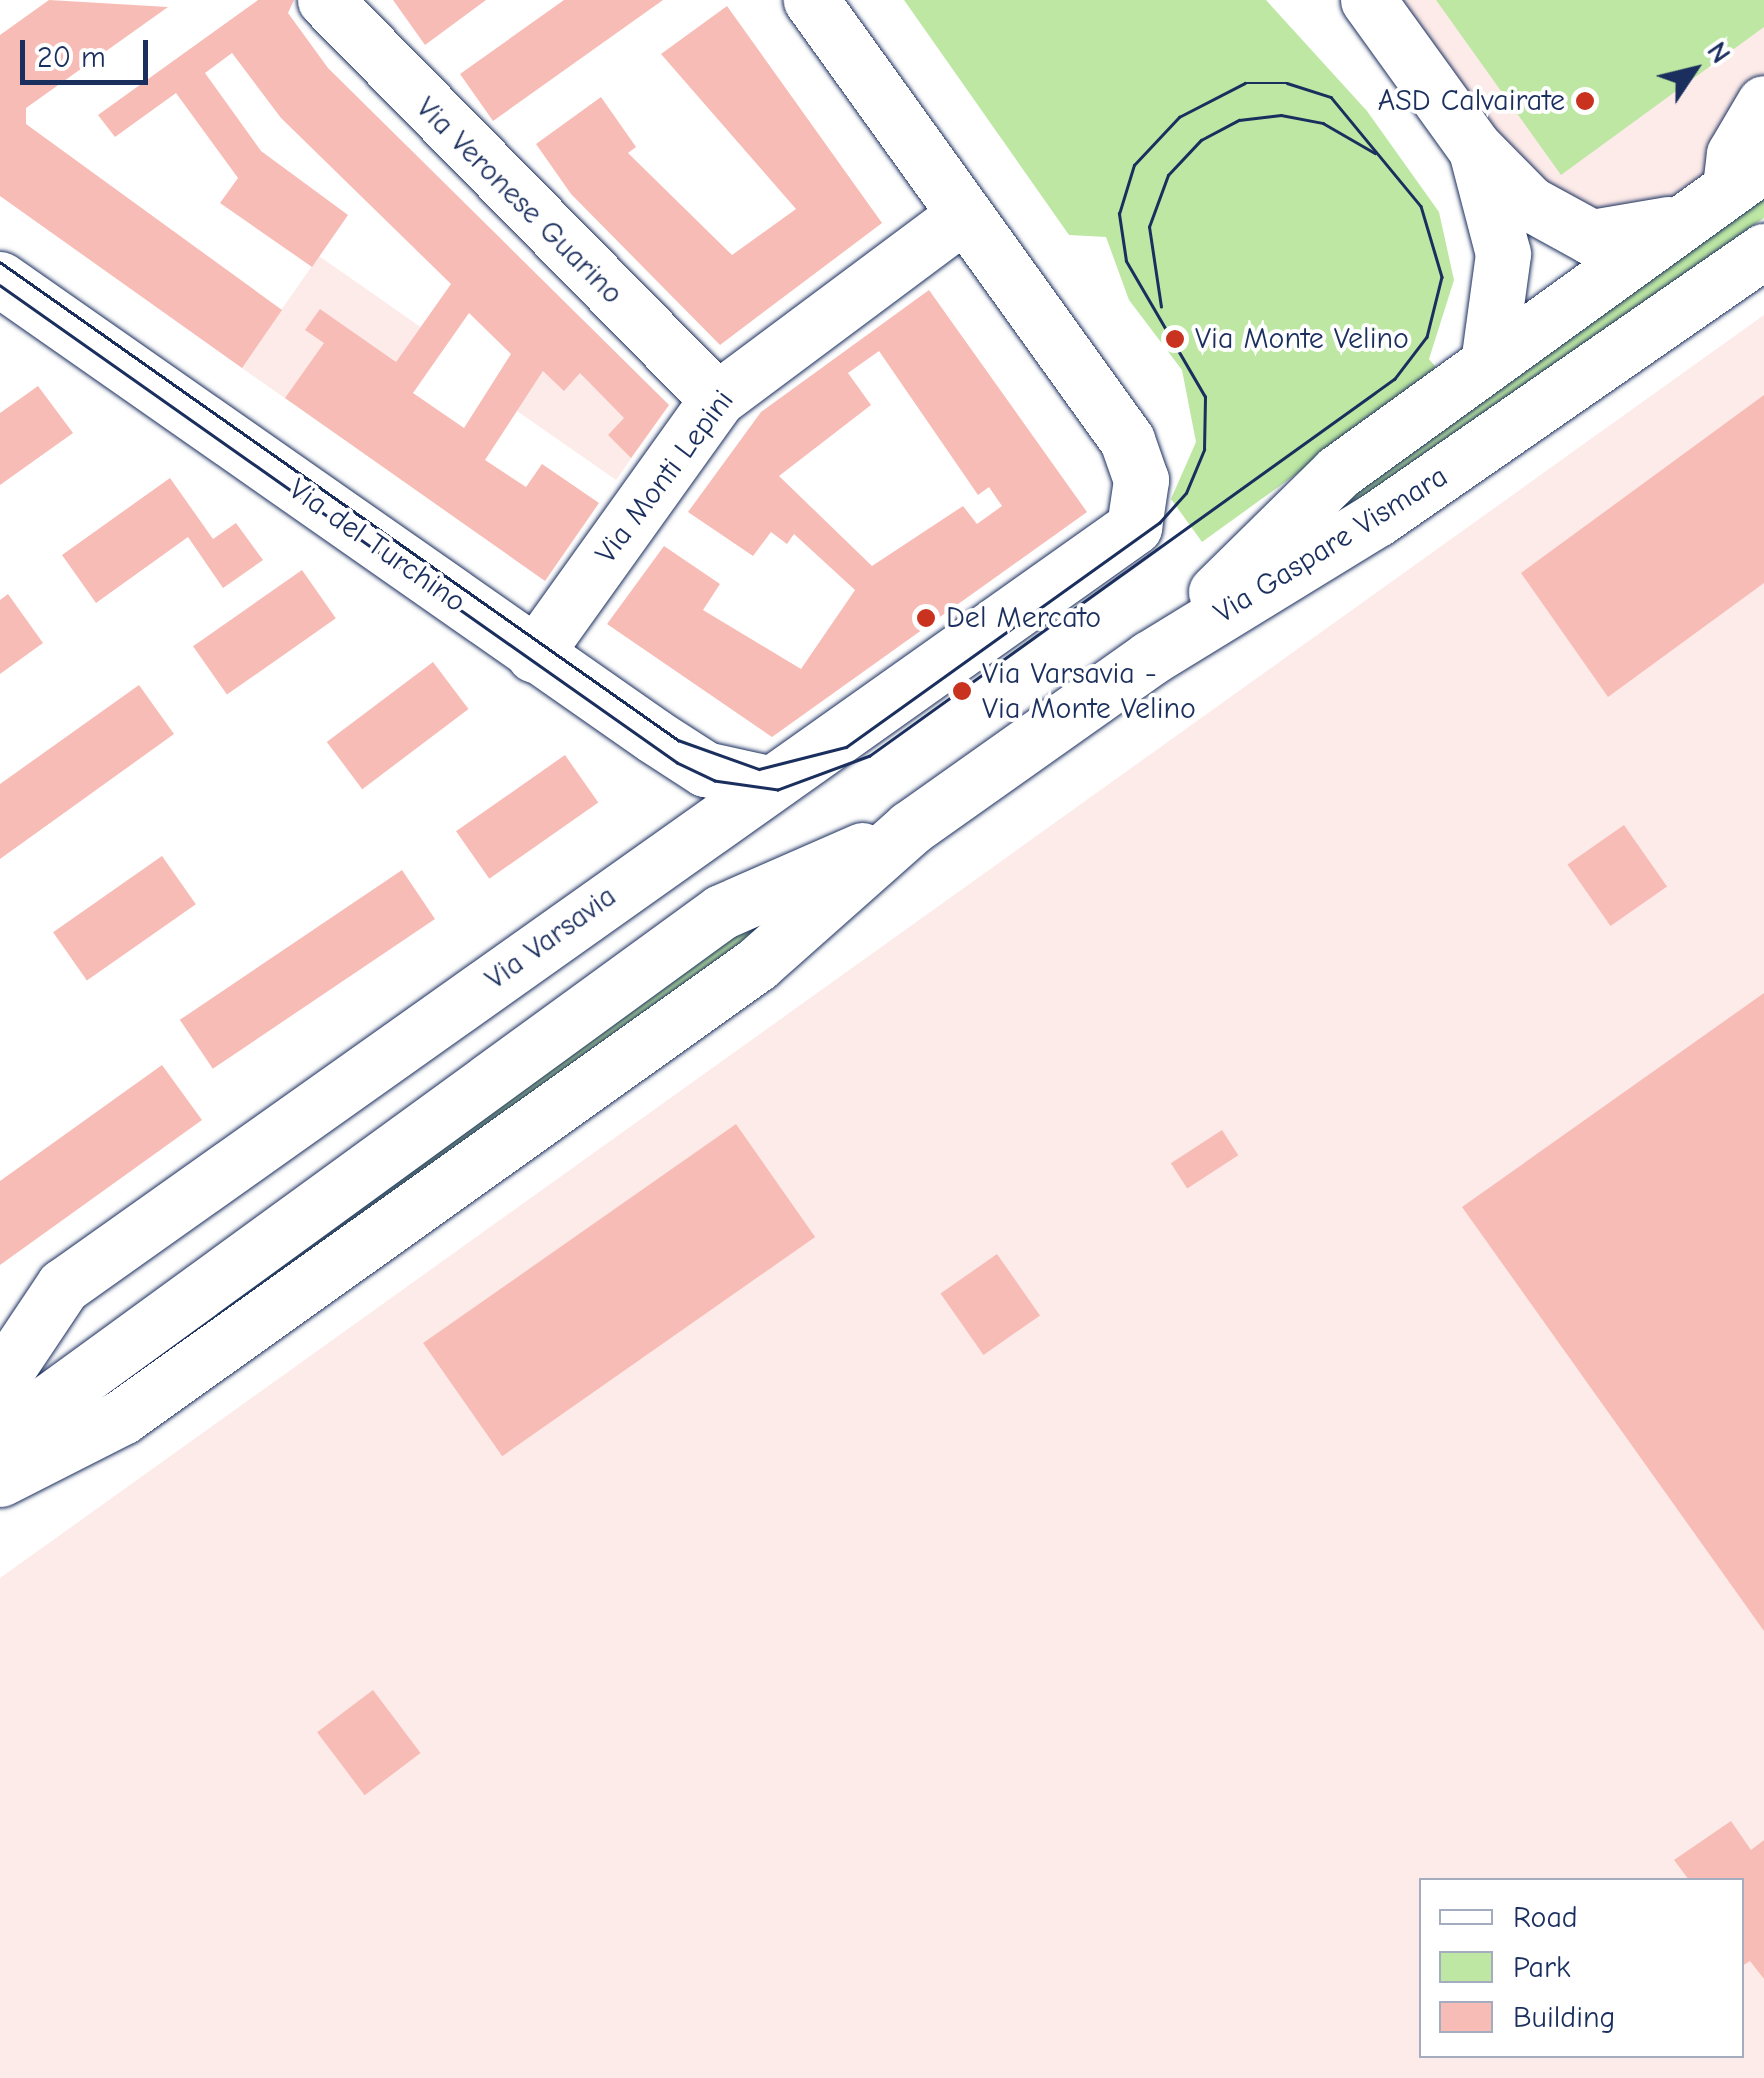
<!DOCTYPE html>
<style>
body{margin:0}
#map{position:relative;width:1764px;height:2078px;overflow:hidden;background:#fff;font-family:"Comic Neue",sans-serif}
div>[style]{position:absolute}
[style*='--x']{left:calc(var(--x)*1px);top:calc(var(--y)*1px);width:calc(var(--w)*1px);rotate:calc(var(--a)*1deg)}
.built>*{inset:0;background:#fdebe9;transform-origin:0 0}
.green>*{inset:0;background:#bde7a3}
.building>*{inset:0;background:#f8bcb6;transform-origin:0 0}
.roads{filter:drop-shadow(0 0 2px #1b2f5e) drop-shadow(0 0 2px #1b2f5e)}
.minor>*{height:55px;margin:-27.5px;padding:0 27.5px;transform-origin:27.5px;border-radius:27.5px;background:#fff}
.tram>*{height:2.5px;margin:-1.25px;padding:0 1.25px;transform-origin:1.25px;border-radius:1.25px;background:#1b2f5e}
.dots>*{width:28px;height:28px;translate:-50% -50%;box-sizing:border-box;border:5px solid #fff;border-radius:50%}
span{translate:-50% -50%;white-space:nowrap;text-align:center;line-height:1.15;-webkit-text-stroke:8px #fff;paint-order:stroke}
.poi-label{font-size:30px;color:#1b2f5e}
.right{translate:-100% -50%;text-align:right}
.left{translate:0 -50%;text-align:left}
.street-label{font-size:30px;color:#1b2f5e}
.legend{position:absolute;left:1419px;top:1878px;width:325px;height:180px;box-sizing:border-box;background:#fff;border:2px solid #a4acbf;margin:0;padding:12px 18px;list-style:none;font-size:30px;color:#1b2f5e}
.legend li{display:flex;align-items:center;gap:20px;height:50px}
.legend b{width:50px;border:2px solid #a4acbf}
.north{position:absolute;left:1644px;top:20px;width:100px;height:100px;-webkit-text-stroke:8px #fff;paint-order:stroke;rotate:55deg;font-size:28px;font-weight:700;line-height:40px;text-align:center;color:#1b2f5e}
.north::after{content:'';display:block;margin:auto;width:35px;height:45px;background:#1b2f5e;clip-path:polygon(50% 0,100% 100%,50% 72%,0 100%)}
.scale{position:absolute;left:20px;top:40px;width:128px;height:45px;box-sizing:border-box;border:5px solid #1b2f5e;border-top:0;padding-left:12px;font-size:30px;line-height:35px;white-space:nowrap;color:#1b2f5e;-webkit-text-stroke:8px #fff;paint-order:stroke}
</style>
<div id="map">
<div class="built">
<div style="clip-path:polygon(1372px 0,1764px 0,1764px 157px,1684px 212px,1568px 222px)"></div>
<div style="left:319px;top:256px;width:124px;height:136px;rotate:35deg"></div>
<div style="clip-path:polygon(evenodd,1764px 315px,1764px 2078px,0 2078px,0 1578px,1764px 315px,1422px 1880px,1742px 1880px,1742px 2056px,1422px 2056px,1422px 1880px)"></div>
<div style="clip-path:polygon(579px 316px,669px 405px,616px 480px,517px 411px)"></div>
</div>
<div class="green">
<div style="clip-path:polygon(904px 0,1266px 0,1367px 111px,1439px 212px,1454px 280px,1429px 359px,1439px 371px,1202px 542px,1171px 499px,1196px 442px,1182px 370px,1129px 300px,1106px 237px,1069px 235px)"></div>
<div style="clip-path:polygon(1436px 0,1764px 0,1764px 27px,1561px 175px)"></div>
<div style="clip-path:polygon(1764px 191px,1764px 218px,1339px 514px,1351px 490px)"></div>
<div style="clip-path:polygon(811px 899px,96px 1409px,40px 1430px,726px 935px)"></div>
</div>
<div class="building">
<div style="clip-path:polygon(49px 0,168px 7px,26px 108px,26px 124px,282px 310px,242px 368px,0 196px,0 35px)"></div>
<div style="clip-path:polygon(evenodd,258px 0,294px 0,288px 13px,328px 68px,669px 405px,631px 458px,608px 435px,624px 418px,580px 373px,564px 391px,543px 371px,485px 460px,526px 487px,542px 464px,599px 503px,545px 581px,285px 398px,324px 343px,305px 330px,320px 309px,396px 362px,451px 284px,281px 118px,232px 53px,205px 73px,261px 151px,348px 215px,312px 267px,220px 203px,238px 178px,176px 93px,115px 137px,98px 115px,258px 0,469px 313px,511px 354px,464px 428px,413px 393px,469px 313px)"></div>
<div style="clip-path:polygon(393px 0,486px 0,425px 45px)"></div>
<div style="clip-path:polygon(564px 0,663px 0,493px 121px,460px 74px)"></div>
<div style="clip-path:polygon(727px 6px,882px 223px,720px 345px,571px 194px,536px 144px,601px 97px,636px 147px,628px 153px,732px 255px,796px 209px,661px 54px)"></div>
<div style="clip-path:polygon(evenodd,929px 290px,1087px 512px,772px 737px,607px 624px,664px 546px,720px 584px,703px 610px,801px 669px,855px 590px,794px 534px,787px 544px,771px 532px,753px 556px,688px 512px,761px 412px,929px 290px,879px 351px,978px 495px,989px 487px,1002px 506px,977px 524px,963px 506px,872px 566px,779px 476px,871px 405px,848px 373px,879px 351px)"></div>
<div style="clip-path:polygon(38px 386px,73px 433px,0 485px,0 413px)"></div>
<div style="clip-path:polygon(1764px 395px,1764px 583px,1608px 697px,1521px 573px)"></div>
<div style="clip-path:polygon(170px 478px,213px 539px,236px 523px,263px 560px,223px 588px,188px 537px,96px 603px,62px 555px)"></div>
<div style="left:302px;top:570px;width:59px;height:133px;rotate:55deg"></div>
<div style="clip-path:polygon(8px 594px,43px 643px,0 674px,0 600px)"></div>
<div style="left:433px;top:662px;width:59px;height:133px;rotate:53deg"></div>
<div style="clip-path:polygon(139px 685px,174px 734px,0 859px,0 784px)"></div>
<div style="left:565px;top:755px;width:58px;height:133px;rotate:55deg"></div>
<div style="left:1624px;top:825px;width:75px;height:69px;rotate:55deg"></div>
<div style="left:162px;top:856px;width:59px;height:133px;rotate:55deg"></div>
<div style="left:402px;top:870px;width:59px;height:268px;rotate:56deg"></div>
<div style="clip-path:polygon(1764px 993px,1764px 1631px,1462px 1207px)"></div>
<div style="clip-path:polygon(162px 1065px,202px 1120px,0 1265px,0 1181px)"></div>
<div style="left:736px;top:1124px;width:138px;height:382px;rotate:55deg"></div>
<div style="left:1222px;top:1130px;width:30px;height:61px;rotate:57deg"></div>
<div style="left:997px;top:1254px;width:75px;height:69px;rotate:55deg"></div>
<div style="left:373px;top:1690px;width:79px;height:70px;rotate:53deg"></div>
<div style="clip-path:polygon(1731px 1821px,1751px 1850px,1764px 1840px,1764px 1979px,1750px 1961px,1742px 1966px,1742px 1880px,1689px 1880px,1674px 1860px)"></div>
</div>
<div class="roads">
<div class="minor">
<div style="--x:325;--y:0;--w:559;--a:45.51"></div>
<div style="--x:1368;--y:0;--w:181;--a:54.2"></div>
<div style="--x:1474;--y:147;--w:78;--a:45.5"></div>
<div style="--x:1529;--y:203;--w:71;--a:28.7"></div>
<div style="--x:1591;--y:237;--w:79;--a:-9.5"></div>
<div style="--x:1477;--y:154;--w:103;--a:75.4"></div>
<div style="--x:1503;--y:254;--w:110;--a:97.8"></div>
<div style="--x:1730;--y:186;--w:32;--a:-83"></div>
<div style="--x:1734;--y:154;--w:59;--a:-59.5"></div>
<div style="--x:0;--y:279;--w:798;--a:34.94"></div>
<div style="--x:654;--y:736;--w:61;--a:32.9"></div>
<div style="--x:705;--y:769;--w:65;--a:12.5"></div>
<div style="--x:1216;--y:592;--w:171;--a:-44.5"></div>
<div style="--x:1338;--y:472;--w:526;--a:-35.87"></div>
<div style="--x:534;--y:655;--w:315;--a:-54.4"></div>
<div style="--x:717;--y:399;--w:308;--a:-36.7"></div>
<div style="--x:0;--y:1380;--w:113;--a:-56.2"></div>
<div style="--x:63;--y:1286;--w:1313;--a:-35.32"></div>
<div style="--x:1134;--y:527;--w:48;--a:-81.5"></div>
<div style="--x:1141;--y:480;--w:42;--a:-109.3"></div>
<div style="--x:1127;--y:440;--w:542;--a:-125.69"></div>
<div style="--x:0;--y:1437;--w:892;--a:-36.06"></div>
<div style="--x:721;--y:912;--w:154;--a:-23.7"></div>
<div style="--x:0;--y:1479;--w:137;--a:-26.9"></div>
<div style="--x:122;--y:1417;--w:780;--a:-35.5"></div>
<div style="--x:757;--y:964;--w:205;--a:-41.6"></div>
<div style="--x:910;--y:828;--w:294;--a:-35.3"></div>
<div style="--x:1150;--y:658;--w:266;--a:-31.5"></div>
<div style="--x:1377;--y:519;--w:471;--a:-34.7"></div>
</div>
</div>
<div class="tram">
<div style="--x:0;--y:262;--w:830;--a:35.18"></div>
<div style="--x:678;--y:740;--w:86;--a:19.7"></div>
<div style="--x:759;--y:769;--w:90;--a:-14.2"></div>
<div style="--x:846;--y:747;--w:385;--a:-35.6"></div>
<div style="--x:1159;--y:523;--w:40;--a:-48"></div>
<div style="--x:1186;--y:493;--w:47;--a:-67.3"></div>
<div style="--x:1204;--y:450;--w:53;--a:-88.9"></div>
<div style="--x:1205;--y:397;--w:157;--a:-120.2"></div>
<div style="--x:1126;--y:261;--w:48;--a:-98.5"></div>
<div style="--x:1119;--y:214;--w:51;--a:-73"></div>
<div style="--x:1134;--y:165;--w:66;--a:-46.8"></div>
<div style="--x:1179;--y:117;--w:74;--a:-27.3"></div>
<div style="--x:1245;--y:83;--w:42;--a:0"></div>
<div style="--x:1287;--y:83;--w:46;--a:17.7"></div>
<div style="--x:1331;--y:97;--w:141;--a:50.5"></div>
<div style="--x:1421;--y:206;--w:74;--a:73.5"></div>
<div style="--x:1442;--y:277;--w:62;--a:104"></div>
<div style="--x:1427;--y:337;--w:53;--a:127.3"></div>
<div style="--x:1395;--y:379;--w:646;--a:144.32"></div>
<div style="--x:870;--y:756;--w:98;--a:159.7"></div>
<div style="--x:778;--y:790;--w:64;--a:-171.9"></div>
<div style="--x:715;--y:781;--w:42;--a:-154.7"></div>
<div style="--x:677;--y:763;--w:828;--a:-144.83"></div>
<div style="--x:1161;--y:307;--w:81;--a:-98.5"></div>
<div style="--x:1149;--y:227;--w:55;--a:-69.9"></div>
<div style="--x:1168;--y:175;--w:48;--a:-46.7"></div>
<div style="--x:1201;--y:140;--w:43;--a:-27.8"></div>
<div style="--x:1239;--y:120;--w:42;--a:-6.8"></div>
<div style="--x:1281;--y:115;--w:43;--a:10.8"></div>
<div style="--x:1323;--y:123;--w:60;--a:30"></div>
</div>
<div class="dots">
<div style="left:1585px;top:101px;background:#c8321e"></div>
<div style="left:1175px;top:339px;background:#c8321e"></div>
<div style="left:926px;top:618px;background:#c8321e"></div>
<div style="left:962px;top:691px;background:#c8321e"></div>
</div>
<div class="poi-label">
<span class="right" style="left:1565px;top:101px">ASD Calvairate</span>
<span class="left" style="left:1195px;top:339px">Via Monte Velino</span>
<span class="left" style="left:946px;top:618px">Del Mercato</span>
<span class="left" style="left:982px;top:691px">Via Varsavia -<br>Via Monte Velino</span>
</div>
<div class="street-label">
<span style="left:519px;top:201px;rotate:45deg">Via Veronese Guarino</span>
<span style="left:665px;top:477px;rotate:-53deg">Via Monti Lepini</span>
<span style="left:1331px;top:545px;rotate:-32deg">Via Gaspare Vismara</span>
<span style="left:377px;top:546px;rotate:35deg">Via del Turchino</span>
<span style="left:551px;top:938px;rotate:-36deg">Via Varsavia</span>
</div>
<ul class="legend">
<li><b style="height:12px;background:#fff"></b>Road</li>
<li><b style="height:28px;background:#bde7a3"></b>Park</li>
<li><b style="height:28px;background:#f8bcb6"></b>Building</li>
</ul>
<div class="north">N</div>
<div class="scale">20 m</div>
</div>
